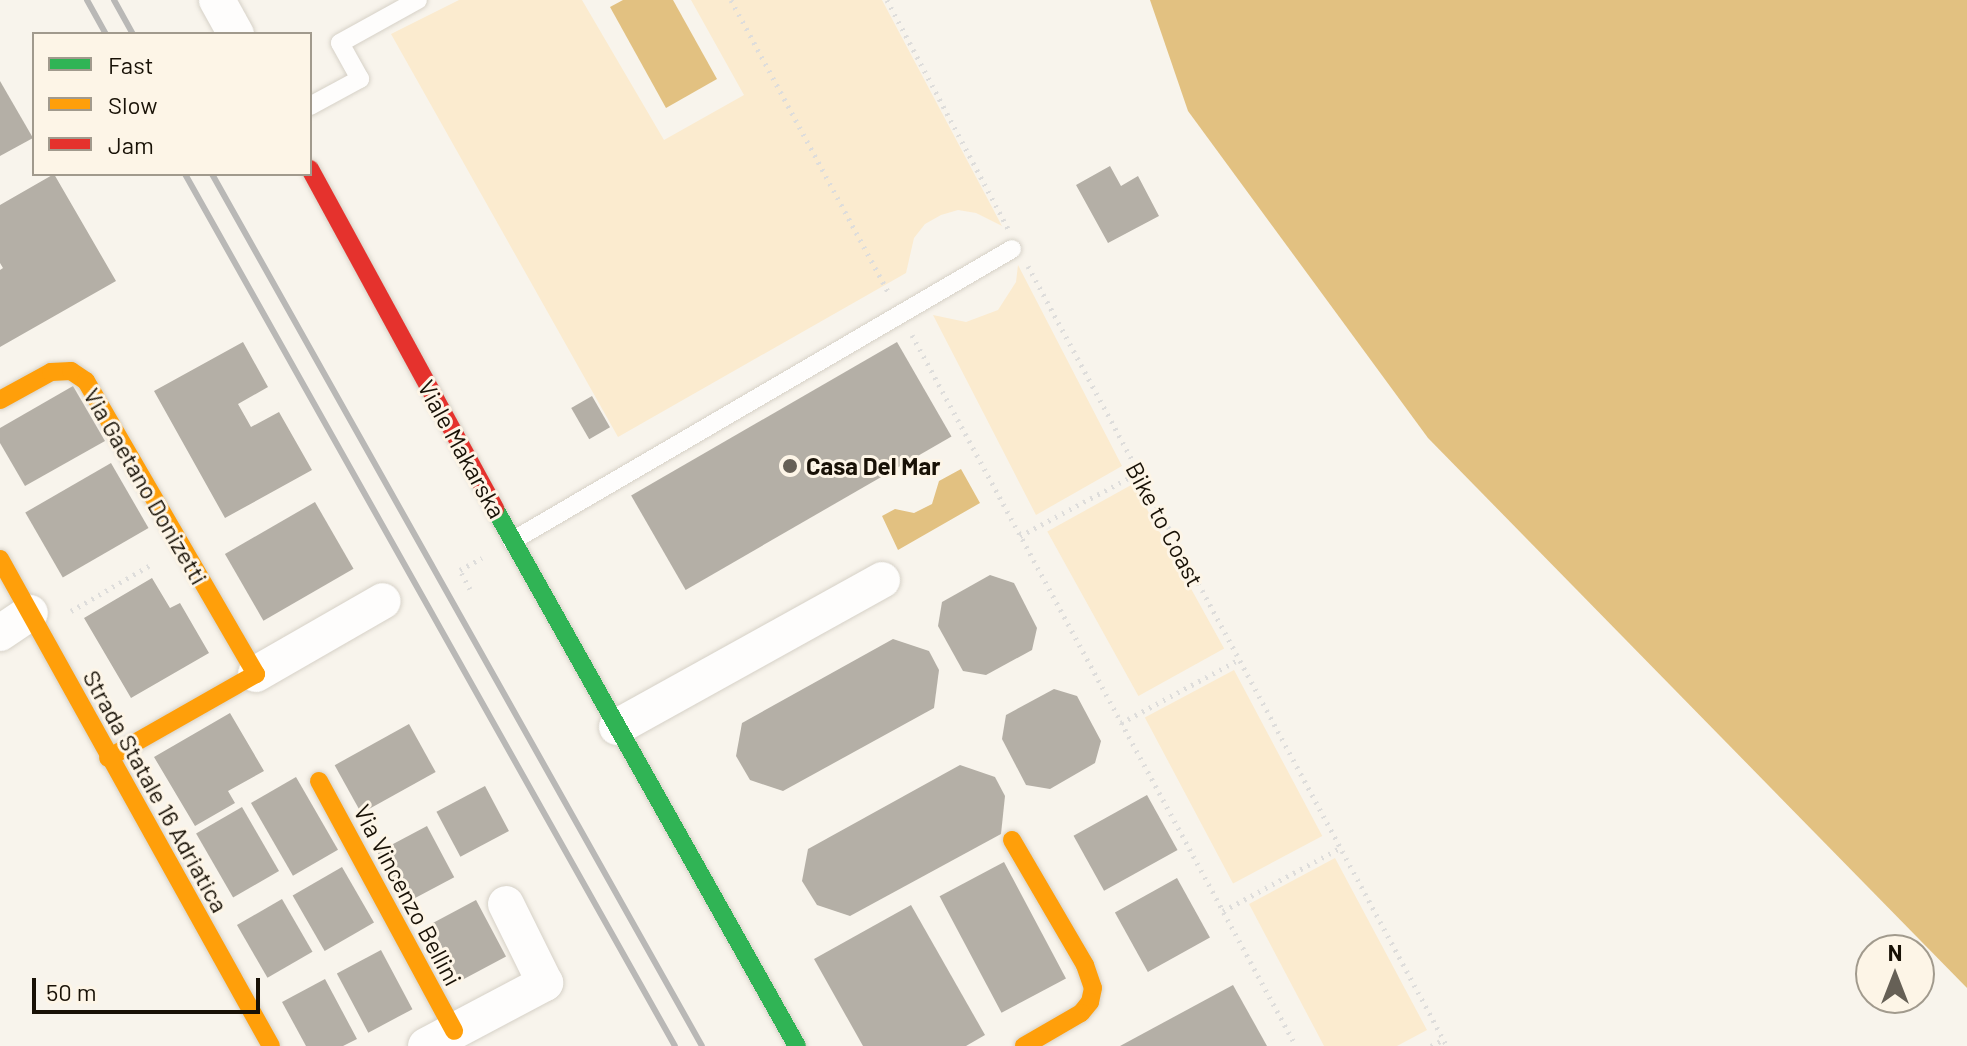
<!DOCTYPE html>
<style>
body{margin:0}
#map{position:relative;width:1967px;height:1046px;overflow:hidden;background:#f8f4ec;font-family:Barlow,sans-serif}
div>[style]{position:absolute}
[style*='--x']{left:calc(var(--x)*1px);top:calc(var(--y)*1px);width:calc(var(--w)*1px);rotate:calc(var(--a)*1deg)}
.green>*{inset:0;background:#fbebcf;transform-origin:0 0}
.water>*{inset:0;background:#e2c181}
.building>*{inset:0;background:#b4afa6;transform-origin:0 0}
.path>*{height:5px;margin-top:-2.5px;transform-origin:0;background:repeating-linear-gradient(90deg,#dedddb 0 2px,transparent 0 8px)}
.roads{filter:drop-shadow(0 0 2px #d6d1c7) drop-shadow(0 0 2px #d6d1c7)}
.lane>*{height:18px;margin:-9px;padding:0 9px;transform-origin:9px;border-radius:9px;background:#fefdfc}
.street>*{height:36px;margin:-18px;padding:0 18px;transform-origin:18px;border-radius:18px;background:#fefdfc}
.fast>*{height:18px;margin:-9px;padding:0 9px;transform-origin:9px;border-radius:9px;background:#30b455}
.slow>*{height:18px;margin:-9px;padding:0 9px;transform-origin:9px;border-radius:9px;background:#ff9f0a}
.jam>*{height:18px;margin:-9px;padding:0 9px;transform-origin:9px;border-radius:9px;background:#e5322d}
.rail>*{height:6px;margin:-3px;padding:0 3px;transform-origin:3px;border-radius:3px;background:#b9b8b6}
.dots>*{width:22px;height:22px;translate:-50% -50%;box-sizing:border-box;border:4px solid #fdf5e7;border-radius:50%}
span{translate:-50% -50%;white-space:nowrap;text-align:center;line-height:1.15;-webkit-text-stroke:6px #fdf5e7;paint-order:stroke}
.street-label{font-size:24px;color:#181106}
.poi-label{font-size:24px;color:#181106;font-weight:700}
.left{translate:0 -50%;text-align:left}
.legend{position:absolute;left:32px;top:32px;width:280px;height:144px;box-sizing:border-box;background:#fdf5e7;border:2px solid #a19a8d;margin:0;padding:10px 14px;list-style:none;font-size:24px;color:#181106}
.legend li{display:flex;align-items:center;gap:16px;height:40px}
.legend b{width:40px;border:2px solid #a19a8d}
.north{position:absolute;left:1855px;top:934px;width:80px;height:80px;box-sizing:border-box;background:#fdf5e7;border:2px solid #a19a8d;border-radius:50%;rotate:0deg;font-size:22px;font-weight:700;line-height:32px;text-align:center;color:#181106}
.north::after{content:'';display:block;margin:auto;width:28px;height:36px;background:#666056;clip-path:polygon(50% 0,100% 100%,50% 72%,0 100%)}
.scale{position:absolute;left:32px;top:978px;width:228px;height:36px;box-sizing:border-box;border:4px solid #181106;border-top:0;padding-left:10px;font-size:24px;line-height:28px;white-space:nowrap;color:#181106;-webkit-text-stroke:6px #fdf5e7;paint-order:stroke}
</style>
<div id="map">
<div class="green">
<div style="clip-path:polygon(459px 0,582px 0,664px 140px,744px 95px,691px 0,882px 0,1002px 226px,976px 213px,958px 210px,941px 215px,925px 224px,914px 238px,906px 273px,618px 437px,391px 34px)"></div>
<div style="clip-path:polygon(1018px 265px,1122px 466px,1036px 515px,933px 315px,966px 322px,998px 310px,1016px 282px)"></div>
<div style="left:1133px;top:484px;width:188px;height:98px;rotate:61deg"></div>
<div style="left:1234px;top:670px;width:188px;height:101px;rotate:62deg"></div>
<div style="clip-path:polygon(1335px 858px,1427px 1030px,1397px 1046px,1324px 1046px,1249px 904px)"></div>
</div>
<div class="water">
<div style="clip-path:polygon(623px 0,673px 0,717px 79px,666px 108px,610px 7px)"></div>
<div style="clip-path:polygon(1150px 0,1967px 0,1967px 988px,1428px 438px,1188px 111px)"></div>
<div style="clip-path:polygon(961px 469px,980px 503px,898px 550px,882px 516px,895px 509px,914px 513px,932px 504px,939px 481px)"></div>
</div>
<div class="building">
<div style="clip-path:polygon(0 81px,33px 138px,0 156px)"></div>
<div style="clip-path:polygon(1110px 166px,1121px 186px,1138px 176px,1159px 216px,1108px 243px,1076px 185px)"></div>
<div style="clip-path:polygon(54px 174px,116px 281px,0 347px,0 270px,3px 268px,0 263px,0 205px)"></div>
<div style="clip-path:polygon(243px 342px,268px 387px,238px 404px,251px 427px,279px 412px,312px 470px,225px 518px,154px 391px)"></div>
<div style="left:897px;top:342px;width:109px;height:307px;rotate:60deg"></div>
<div style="clip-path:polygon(73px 386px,105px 441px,25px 486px,0 443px,0 428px)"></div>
<div style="left:592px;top:396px;width:36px;height:24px;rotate:60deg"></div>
<div style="left:111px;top:463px;width:75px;height:99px;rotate:60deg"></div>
<div style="left:315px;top:502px;width:77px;height:104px;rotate:60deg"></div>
<div style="clip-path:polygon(990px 575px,1014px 583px,1037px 628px,1032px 650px,986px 675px,963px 671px,938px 626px,942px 602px)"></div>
<div style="clip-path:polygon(152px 578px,170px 608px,180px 603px,209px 653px,131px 698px,84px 618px)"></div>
<div style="clip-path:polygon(893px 639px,929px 651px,939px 670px,934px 708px,783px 791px,750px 780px,736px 756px,742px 723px)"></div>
<div style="clip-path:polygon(1054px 689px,1077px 696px,1101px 741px,1095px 763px,1050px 789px,1026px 785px,1002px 739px,1006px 715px)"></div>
<div style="clip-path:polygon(230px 713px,264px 771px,228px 791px,235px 803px,195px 826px,154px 757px)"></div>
<div style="left:409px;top:724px;width:55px;height:85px;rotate:61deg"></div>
<div style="clip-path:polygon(960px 765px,995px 777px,1005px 796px,1001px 834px,850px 916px,817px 905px,802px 881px,808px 849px)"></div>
<div style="left:296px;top:777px;width:84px;height:52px;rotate:60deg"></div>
<div style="left:485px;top:786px;width:51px;height:55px;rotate:62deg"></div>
<div style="left:1147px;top:795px;width:63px;height:84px;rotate:61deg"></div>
<div style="left:242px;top:807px;width:74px;height:53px;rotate:60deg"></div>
<div style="left:427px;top:826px;width:58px;height:56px;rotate:62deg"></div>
<div style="left:1004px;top:862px;width:132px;height:73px;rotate:62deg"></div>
<div style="left:342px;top:867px;width:64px;height:57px;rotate:60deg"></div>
<div style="left:1177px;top:878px;width:68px;height:71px;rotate:61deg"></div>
<div style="left:282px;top:899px;width:61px;height:52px;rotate:60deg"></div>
<div style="left:476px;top:900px;width:64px;height:52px;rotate:62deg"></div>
<div style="clip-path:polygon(911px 905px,985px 1035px,966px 1046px,863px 1046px,814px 959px)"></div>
<div style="left:381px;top:950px;width:67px;height:50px;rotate:62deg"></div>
<div style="clip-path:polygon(325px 979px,357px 1039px,343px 1046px,306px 1046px,282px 1002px)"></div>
<div style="clip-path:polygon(1233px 985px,1267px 1046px,1120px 1046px)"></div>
</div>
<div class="path">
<div style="--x:731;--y:0;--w:335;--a:61.7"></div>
<div style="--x:887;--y:0;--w:259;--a:62.1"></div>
<div style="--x:1028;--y:266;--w:885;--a:61.76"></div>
<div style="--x:912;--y:335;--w:808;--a:61.63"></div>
<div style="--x:1020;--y:536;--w:134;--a:-28.1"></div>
<div style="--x:470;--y:589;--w:21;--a:-118"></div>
<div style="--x:460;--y:570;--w:25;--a:-29"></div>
<div style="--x:71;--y:611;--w:94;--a:-30.1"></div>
<div style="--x:1121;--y:723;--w:133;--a:-28.3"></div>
<div style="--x:1223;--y:911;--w:133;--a:-28.3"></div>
<div style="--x:1431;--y:1046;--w:13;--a:-27"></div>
</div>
<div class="roads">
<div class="lane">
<div style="--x:310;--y:106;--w:57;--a:-28.4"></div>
<div style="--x:360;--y:79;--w:41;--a:-119.1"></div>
<div style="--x:340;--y:43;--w:89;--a:-28.9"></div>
<div style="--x:512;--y:541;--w:579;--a:-30.28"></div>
</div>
<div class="street">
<div style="--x:217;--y:0;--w:39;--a:61"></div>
<div style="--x:0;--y:633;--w:36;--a:-34"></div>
<div style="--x:256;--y:674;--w:146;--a:-29.9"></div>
<div style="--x:617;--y:727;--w:303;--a:-29"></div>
<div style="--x:426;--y:1046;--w:135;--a:-27.9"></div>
<div style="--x:545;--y:983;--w:88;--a:-116.3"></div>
</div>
<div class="fast">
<div style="--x:495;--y:509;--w:616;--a:60.65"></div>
</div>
<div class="slow">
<div style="--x:0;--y:400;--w:58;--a:-28.8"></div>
<div style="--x:51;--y:372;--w:20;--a:-3"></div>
<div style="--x:71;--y:371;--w:18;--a:34"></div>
<div style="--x:86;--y:381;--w:339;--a:59.9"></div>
<div style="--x:256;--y:674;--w:170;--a:150.4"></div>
<div style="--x:0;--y:559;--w:557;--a:60.91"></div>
<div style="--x:319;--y:781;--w:284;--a:61.6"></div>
<div style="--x:1012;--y:840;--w:145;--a:59.7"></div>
<div style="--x:1085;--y:965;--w:24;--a:71"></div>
<div style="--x:1093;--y:988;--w:14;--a:102"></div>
<div style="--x:1090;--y:1002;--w:14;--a:129"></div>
<div style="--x:1081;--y:1013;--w:66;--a:149.9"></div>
</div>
<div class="jam">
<div style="--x:310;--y:169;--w:387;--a:61.4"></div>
</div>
</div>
<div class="rail">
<div style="--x:87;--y:0;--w:39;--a:61"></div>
<div style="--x:114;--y:0;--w:39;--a:61"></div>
<div style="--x:185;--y:174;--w:1000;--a:60.67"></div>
<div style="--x:212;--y:174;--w:1000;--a:60.67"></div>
</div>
<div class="dots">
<div style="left:790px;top:466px;background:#666056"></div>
</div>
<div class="street-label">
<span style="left:462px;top:449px;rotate:61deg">Viale Makarska</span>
<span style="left:146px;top:486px;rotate:60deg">Via Gaetano Donizetti</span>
<span style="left:1165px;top:524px;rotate:62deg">Bike to Coast</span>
<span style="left:156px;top:791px;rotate:61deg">Strada Statale 16 Adriatica</span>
<span style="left:408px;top:895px;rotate:62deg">Via Vincenzo Bellini</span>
</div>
<div class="poi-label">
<span class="left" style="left:806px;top:466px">Casa Del Mar</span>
</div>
<ul class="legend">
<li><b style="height:10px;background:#30b455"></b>Fast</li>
<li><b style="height:10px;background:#ff9f0a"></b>Slow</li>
<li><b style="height:10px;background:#e5322d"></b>Jam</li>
</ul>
<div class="north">N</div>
<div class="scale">50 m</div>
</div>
